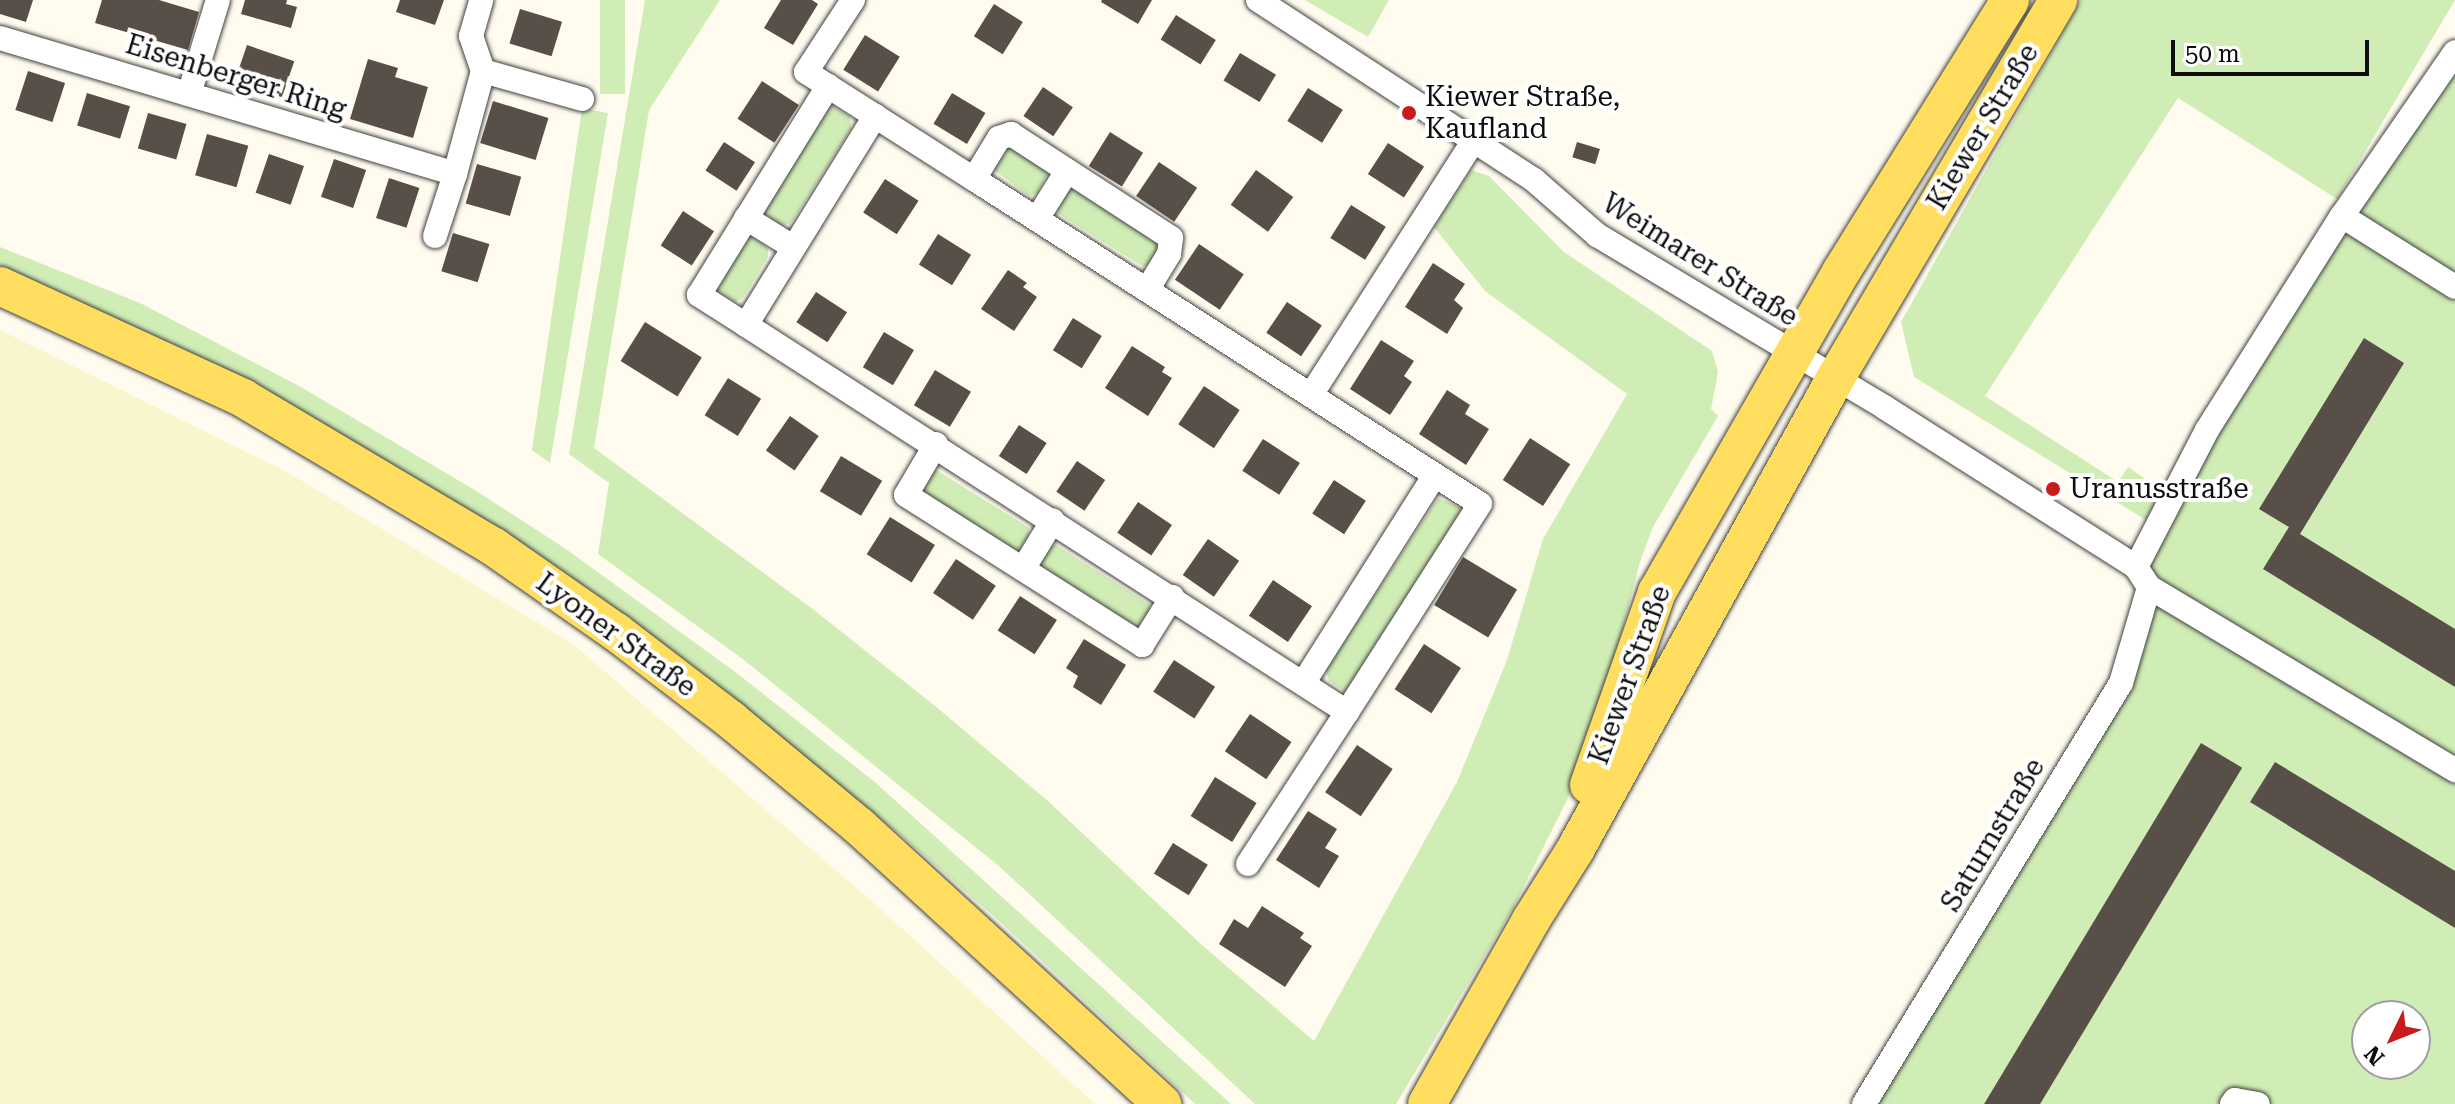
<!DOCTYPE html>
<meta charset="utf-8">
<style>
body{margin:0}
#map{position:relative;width:2455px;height:1104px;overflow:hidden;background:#fffcef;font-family:"Roboto Serif",serif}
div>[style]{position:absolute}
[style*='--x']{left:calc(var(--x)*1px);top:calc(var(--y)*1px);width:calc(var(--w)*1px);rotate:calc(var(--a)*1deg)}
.farmland>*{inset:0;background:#f8f6cd}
.green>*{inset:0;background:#d0edb5;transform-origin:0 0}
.building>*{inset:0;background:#584f49;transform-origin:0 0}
.roads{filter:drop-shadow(0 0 2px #414141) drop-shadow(0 0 2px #414141)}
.minor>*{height:24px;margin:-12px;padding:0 12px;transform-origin:12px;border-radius:12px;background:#fff}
.primary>*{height:38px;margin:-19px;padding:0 19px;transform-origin:19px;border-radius:19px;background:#ffde5f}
.dots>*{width:22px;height:22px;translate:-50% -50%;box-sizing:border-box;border:4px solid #fff;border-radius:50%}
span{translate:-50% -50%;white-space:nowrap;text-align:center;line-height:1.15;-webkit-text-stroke:8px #fff;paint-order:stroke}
.street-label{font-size:28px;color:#0e0e0e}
.poi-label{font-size:28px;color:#0e0e0e}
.left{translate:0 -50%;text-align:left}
.north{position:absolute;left:2351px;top:1000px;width:80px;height:80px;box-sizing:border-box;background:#fff;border:2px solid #9f9f9f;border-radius:50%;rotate:227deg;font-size:22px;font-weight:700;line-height:32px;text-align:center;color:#0e0e0e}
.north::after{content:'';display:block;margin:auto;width:28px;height:36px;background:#c91b1c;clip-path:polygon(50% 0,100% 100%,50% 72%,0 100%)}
.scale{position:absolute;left:2171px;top:40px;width:198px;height:36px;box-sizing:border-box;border:4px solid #0e0e0e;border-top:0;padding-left:10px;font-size:24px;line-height:28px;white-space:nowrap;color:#0e0e0e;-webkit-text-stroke:6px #fff;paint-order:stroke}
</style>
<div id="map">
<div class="farmland">
<div style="clip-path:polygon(0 330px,289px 473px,573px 644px,875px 904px,1095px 1104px,0 1104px)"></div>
</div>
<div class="green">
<div style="left:600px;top:0;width:25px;height:94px"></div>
<div style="clip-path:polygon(645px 0,720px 0,649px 110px,594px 448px,814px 610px,934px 705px,1049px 802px,1203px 946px,1314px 1041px,1457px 782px,1507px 660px,1543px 539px,1627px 394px,1485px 291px,1434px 227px,1471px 170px,1489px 176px,1564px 252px,1712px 351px,1718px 372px,1711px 409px,1718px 416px,1653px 527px,1640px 562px,1595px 735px,1567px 800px,1513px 908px,1396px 1104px,1255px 1104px,1000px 867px,744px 660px,598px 554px,609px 483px,569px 454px)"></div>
<div style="clip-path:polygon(1305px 0,1389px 0,1368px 37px)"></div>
<div style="clip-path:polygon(2081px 0,2455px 0,2337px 199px,2178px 98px,1985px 396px,2118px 482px,2128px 467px,2161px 490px,2146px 520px,1914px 377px,1901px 322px)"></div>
<div style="clip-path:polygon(evenodd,2455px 52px,2455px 1104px,1869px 1104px,2121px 683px,2149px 587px,2136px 567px,2207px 430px,2455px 52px,2367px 1016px,2415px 1016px,2415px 1064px,2367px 1064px,2367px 1016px)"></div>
<div style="clip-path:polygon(833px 106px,850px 117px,851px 129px,791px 223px,781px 226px,763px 213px,828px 107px)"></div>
<div style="clip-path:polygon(582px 108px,608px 113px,550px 463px,532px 450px)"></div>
<div style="clip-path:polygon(1015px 144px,1047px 166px,1048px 173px,1037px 193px,1029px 196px,994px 170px,1007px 146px)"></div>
<div style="clip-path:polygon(1075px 186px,1160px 244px,1151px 264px,1142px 266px,1059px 214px,1057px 206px,1067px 189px)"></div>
<div style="clip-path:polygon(750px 235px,768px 248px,768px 257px,743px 298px,735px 302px,716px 290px,715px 282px,740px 239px)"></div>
<div style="clip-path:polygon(0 247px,140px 303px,301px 387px,473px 489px,566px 549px,738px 674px,876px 783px,1231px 1104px,1195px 1104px,998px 920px,903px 837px,653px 640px,0 270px)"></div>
<div style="clip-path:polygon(933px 468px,1028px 527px,1029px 534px,1019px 552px,1014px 555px,919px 492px)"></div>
<div style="clip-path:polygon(1438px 498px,1459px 507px,1462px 515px,1352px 689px,1344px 691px,1329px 681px,1326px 670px)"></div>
<div style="clip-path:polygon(1056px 545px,1149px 604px,1150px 610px,1137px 630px,1039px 567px,1051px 546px)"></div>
</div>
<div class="building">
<div style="clip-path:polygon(0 0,33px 0,26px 22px,0 14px)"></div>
<div style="clip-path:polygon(102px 0,159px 0,199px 12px,188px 50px,95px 23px)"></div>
<div style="clip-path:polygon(245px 0,287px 0,286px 4px,297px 7px,291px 28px,241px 14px)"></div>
<div style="clip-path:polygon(400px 0,444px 0,435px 25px,396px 12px)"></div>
<div style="clip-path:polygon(781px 0,812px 0,818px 4px,793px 45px,764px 28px)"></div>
<div style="clip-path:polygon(1102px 0,1152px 0,1138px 24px,1101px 2px)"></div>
<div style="left:994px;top:4px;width:34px;height:38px;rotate:32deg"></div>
<div style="left:520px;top:9px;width:44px;height:36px;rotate:17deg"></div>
<div style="left:1176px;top:15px;width:47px;height:29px;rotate:32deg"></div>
<div style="left:865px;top:35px;width:41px;height:41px;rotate:32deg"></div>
<div style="left:247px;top:45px;width:50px;height:38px;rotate:19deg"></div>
<div style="left:1240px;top:53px;width:42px;height:32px;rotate:31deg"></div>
<div style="clip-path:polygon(368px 59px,398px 68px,395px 77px,428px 87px,413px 138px,350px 119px)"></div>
<div style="left:28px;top:71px;width:39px;height:41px;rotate:18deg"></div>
<div style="left:762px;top:81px;width:44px;height:45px;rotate:33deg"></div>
<div style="left:1043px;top:87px;width:36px;height:35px;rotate:34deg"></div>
<div style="left:1308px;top:88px;width:41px;height:39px;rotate:32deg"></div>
<div style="left:87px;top:93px;width:45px;height:34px;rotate:17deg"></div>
<div style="left:952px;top:93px;width:39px;height:36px;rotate:31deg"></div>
<div style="left:493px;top:101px;width:58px;height:44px;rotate:17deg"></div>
<div style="left:148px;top:113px;width:40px;height:37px;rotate:16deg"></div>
<div style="left:1110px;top:132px;width:39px;height:40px;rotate:32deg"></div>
<div style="left:207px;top:134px;width:43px;height:43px;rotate:16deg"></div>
<div style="left:724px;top:142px;width:37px;height:34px;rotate:33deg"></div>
<div style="left:1577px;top:142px;width:24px;height:16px;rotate:17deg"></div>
<div style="left:1388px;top:143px;width:43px;height:37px;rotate:33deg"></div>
<div style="left:269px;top:154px;width:37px;height:41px;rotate:19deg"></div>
<div style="left:334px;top:159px;width:34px;height:40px;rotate:19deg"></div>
<div style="left:1159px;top:162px;width:46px;height:41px;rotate:34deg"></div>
<div style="left:477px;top:164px;width:46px;height:41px;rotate:16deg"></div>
<div style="left:1256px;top:170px;width:46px;height:43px;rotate:36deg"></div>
<div style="left:389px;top:178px;width:32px;height:42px;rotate:18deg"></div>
<div style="left:885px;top:179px;width:40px;height:40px;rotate:33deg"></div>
<div style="left:1351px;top:205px;width:41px;height:39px;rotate:32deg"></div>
<div style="left:683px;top:211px;width:37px;height:41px;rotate:33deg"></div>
<div style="left:453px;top:233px;width:38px;height:40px;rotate:17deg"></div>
<div style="left:938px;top:234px;width:39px;height:36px;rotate:32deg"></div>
<div style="left:1199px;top:244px;width:54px;height:43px;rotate:34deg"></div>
<div style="clip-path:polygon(1433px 263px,1465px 284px,1454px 300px,1463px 308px,1447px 334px,1405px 307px)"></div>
<div style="clip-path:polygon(1008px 270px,1027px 283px,1023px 287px,1037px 297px,1014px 331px,981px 309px)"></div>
<div style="left:816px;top:292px;width:37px;height:36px;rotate:33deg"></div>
<div style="left:1287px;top:302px;width:42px;height:37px;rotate:34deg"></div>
<div style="left:1073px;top:318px;width:34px;height:38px;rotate:32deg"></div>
<div style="left:645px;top:322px;width:67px;height:46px;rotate:32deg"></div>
<div style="left:884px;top:332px;width:35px;height:41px;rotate:31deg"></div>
<div style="clip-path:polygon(2364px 338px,2404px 363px,2300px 534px,2455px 629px,2455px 687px,2263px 569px,2289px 527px,2259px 509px)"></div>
<div style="clip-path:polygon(1381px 340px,1414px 361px,1404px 376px,1412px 382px,1390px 415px,1350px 389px)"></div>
<div style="clip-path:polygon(1132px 346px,1165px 367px,1162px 372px,1172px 378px,1148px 416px,1105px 388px)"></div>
<div style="left:935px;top:370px;width:42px;height:41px;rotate:31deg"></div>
<div style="left:728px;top:378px;width:39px;height:44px;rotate:32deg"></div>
<div style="left:1204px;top:386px;width:43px;height:46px;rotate:34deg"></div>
<div style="clip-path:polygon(1447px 390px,1470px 405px,1465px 414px,1489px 429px,1466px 465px,1419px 434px)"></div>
<div style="left:790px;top:416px;width:35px;height:42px;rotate:35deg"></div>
<div style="left:1019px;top:425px;width:33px;height:37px;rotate:33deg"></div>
<div style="left:1530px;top:438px;width:48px;height:50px;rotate:33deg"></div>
<div style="left:1263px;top:439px;width:44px;height:38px;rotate:33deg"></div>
<div style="left:841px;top:456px;width:48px;height:41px;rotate:31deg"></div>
<div style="left:1077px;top:461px;width:34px;height:37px;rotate:34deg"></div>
<div style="left:1334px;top:480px;width:38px;height:40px;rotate:33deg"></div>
<div style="left:1138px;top:502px;width:41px;height:37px;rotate:34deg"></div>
<div style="left:890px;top:517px;width:53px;height:44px;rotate:32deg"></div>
<div style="left:1208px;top:539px;width:38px;height:44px;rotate:35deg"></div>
<div style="left:1463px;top:557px;width:63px;height:56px;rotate:31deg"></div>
<div style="left:956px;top:559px;width:48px;height:41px;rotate:34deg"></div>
<div style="left:1273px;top:580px;width:47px;height:43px;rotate:34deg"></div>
<div style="left:1020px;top:596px;width:44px;height:41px;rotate:33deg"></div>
<div style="clip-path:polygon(1084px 639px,1126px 665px,1101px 705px,1073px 687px,1078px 676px,1066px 668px)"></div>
<div style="left:1424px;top:644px;width:44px;height:54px;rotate:33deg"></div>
<div style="left:1174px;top:660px;width:49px;height:38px;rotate:33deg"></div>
<div style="left:1250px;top:714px;width:50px;height:45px;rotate:34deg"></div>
<div style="left:2201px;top:743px;width:48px;height:424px;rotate:31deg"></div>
<div style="left:1357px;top:745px;width:43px;height:57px;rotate:34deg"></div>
<div style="clip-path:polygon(2275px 762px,2455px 871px,2455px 928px,2250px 802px)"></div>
<div style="left:1215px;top:777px;width:49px;height:46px;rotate:32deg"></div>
<div style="clip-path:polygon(1308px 811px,1337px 829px,1325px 848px,1339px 856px,1319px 888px,1276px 860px)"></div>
<div style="left:1173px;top:843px;width:41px;height:36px;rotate:32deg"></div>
<div style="clip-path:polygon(1262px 906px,1304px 933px,1300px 938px,1312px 946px,1285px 987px,1219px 944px,1234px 919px,1248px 928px)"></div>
</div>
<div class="roads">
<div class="minor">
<div style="--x:853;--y:0;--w:86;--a:123.1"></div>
<div style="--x:806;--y:72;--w:82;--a:32.5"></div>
<div style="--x:875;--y:116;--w:117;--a:32.5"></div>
<div style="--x:974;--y:179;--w:601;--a:32.71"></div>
<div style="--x:1480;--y:504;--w:247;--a:122.6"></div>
<div style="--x:1347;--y:712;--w:715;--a:-147.22"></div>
<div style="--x:746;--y:325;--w:246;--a:-58.3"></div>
<div style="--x:1258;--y:0;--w:330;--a:33.1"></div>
<div style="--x:1534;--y:180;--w:84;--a:41.1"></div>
<div style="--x:1597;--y:235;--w:335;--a:30.9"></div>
<div style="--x:1884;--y:407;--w:299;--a:32.4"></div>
<div style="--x:2136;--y:567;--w:24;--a:57"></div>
<div style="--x:2149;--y:587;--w:357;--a:30.9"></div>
<div style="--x:0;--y:38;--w:475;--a:16.6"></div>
<div style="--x:455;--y:174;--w:107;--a:-74.8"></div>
<div style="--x:483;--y:71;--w:37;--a:-109"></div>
<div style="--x:471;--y:36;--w:37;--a:-74"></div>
<div style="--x:483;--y:71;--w:103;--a:15.8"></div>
<div style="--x:189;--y:94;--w:98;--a:-72.9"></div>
<div style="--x:974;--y:179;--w:48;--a:-58.6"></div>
<div style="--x:999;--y:138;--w:13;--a:-18"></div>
<div style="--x:1011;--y:134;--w:191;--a:33"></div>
<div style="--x:1171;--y:238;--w:16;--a:97"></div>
<div style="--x:1169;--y:254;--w:42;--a:121.4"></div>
<div style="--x:2342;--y:216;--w:199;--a:-55.4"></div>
<div style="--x:746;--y:218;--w:55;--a:31.7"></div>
<div style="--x:1037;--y:219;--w:57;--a:-58"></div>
<div style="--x:435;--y:236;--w:65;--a:-72.1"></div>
<div style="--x:746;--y:325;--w:56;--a:-147.4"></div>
<div style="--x:699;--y:295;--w:246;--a:-58.3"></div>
<div style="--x:1311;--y:395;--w:304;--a:-57.4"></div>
<div style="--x:936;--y:444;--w:59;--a:120.5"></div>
<div style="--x:906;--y:495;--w:280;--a:32.4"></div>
<div style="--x:1142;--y:645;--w:57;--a:-58"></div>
<div style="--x:2136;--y:567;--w:154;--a:-62.6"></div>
<div style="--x:2207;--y:430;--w:253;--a:-57.8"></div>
<div style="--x:2342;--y:216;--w:133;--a:32.1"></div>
<div style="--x:1023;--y:569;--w:57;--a:-58.5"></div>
<div style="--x:1304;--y:682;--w:245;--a:-57.7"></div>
<div style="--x:1248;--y:864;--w:181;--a:-56.9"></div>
<div style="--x:1864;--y:1104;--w:493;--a:-58.6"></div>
<div style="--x:2121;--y:683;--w:100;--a:-73.7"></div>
<div style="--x:2232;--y:1104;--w:5;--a:-53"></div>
<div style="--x:2235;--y:1100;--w:23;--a:10"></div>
</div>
<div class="primary">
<div style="--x:0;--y:286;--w:268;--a:24.7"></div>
<div style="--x:243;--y:398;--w:292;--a:30.7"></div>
<div style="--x:494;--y:547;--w:149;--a:34.9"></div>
<div style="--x:616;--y:632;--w:145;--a:37.4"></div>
<div style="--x:731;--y:720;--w:168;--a:39.7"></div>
<div style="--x:860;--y:827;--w:410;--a:42.5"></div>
<div style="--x:1589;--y:785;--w:205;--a:-70.6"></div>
<div style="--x:1657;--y:592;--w:369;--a:-60.1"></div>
<div style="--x:1841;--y:272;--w:320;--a:-58.1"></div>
<div style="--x:1427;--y:1104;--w:211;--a:-60.5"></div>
<div style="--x:1531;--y:920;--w:83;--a:-57.8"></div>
<div style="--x:1575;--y:850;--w:538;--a:-61.1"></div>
<div style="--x:1835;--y:379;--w:440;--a:-59.5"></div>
</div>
</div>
<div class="dots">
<div style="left:1409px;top:113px;background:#c91b1c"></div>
<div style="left:2053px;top:489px;background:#c91b1c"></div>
</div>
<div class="street-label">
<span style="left:236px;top:77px;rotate:17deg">Eisenberger Ring</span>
<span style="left:1983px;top:127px;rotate:-59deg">Kiewer Straße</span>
<span style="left:1700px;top:260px;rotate:32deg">Weimarer Straße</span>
<span style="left:616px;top:635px;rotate:36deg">Lyoner Straße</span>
<span style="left:1630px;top:675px;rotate:-70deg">Kiewer Straße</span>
<span style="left:1993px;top:835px;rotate:-59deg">Saturnstraße</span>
</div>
<div class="poi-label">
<span class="left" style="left:1425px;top:113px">Kiewer Straße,<br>Kaufland</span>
<span class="left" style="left:2069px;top:489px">Uranusstraße</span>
</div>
<div class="north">N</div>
<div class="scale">50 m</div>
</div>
